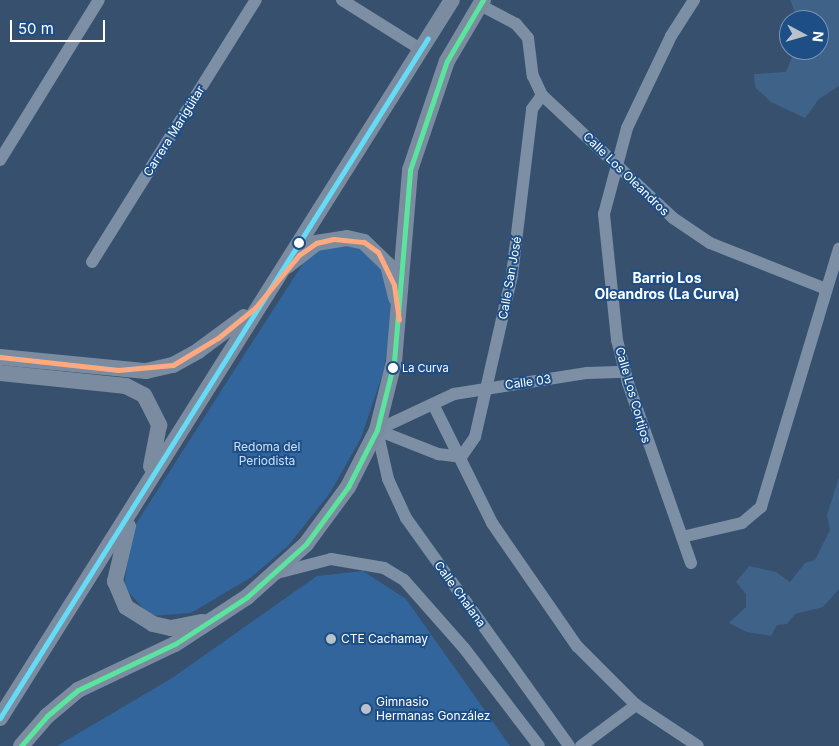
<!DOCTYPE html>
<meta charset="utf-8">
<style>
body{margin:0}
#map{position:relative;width:839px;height:746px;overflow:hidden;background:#36506e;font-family:Inter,sans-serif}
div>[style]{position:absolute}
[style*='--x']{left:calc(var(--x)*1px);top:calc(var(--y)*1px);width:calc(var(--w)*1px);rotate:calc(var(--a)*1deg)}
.green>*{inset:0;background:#32659c}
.water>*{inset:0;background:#3f6289}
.minor>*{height:12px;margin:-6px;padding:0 6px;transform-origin:6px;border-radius:6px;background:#7c8fa4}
.major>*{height:16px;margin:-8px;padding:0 8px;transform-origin:8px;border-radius:8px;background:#7b8ca1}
.bus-1>*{height:5px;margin:-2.5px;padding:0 2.5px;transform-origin:2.5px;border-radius:2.5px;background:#66dbf5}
.bus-2>*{height:5px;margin:-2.5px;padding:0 2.5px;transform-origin:2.5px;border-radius:2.5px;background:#5ae49d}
.bus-3>*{height:5px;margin:-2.5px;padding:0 2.5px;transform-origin:2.5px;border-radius:2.5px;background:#ffa980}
.dots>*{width:14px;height:14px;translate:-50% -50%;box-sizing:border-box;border:2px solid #1e4e86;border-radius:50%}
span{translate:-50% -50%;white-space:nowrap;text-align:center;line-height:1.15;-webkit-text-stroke:4px #1e4e86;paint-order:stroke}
.bus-label{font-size:11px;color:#fff}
.left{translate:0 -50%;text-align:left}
.street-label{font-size:12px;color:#fff}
.park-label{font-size:12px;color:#cbe0f8}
.poi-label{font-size:12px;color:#fff}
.neighbourhood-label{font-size:14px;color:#fff;font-weight:700}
.north{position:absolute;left:779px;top:10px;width:50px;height:50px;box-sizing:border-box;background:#1e4e86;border:1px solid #7895b6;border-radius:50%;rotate:96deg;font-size:14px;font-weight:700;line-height:20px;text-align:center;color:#fff}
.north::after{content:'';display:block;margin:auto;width:18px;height:22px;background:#b9c2cc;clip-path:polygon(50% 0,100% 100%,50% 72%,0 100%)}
.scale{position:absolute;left:10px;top:20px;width:95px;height:22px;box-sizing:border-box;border:2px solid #fff;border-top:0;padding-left:6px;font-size:15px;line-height:18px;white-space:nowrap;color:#fff;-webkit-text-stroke:4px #1e4e86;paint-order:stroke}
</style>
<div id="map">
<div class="green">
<div style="clip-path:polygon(347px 238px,377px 258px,391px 288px,393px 319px,383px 373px,361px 438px,330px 493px,288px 546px,250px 578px,191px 613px,150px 616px,124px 587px,132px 530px,316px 243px)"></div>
<div style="clip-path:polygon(363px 571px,406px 599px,510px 746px,57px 746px,172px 678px,317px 576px)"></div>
</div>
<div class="water">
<div style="clip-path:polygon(790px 0,839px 0,839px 86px,819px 99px,805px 118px,771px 102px,755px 87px,754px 74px,786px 72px,795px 50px,819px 50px,819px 20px,798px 20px)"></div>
<div style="clip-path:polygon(839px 477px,839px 589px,823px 607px,795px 614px,787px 624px,777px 625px,771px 636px,747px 632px,729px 623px,746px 607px,746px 594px,736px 582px,749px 566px,776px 572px,790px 582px,805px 563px,815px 560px,830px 530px,827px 515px)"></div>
</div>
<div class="minor">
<div style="--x:342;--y:0;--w:92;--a:32.1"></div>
<div style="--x:480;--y:5;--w:41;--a:27.8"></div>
<div style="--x:516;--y:24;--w:18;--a:49"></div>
<div style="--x:528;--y:38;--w:38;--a:83"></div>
<div style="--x:533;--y:76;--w:21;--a:65"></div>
<div style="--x:542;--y:95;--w:180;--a:43.2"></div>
<div style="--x:673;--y:218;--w:45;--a:34"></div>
<div style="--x:710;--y:243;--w:125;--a:21.6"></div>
<div style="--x:0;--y:160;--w:188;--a:-58.3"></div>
<div style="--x:92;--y:262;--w:309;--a:-58"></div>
<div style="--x:434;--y:406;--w:131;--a:63.6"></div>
<div style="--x:492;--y:523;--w:150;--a:55.4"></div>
<div style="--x:577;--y:646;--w:83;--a:45"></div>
<div style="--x:636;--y:705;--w:74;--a:33.5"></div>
<div style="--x:377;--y:430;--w:66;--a:21.5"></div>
<div style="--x:438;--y:454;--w:23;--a:7"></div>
<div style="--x:461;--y:457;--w:24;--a:-55"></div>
<div style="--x:475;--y:437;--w:166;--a:-77.1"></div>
<div style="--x:512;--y:275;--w:167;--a:-83.1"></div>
<div style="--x:532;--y:109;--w:17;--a:-54"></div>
<div style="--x:377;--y:430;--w:50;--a:77.3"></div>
<div style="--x:388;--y:479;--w:43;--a:65.2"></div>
<div style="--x:406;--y:518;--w:280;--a:54.4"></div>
<div style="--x:377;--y:430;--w:85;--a:-25.1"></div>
<div style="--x:454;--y:394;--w:135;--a:-9"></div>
<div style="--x:587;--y:373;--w:38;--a:-2"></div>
<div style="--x:682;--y:537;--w:62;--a:-13.1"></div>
<div style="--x:742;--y:523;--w:25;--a:-40"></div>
<div style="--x:761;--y:507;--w:270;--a:-73.2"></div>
<div style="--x:691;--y:563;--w:191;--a:-109.3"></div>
<div style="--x:628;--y:383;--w:44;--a:-104.3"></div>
<div style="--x:617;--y:340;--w:127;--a:-95.9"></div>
<div style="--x:604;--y:214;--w:89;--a:-75"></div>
<div style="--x:627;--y:128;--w:102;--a:-64.4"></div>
<div style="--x:671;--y:36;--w:43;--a:-57.4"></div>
<div style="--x:277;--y:573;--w:56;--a:-14.5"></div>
<div style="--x:331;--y:559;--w:54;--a:9.6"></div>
<div style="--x:384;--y:568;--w:23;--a:31"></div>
<div style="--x:404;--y:580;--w:91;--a:48.6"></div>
<div style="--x:464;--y:648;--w:123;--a:52.6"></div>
<div style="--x:581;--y:746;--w:69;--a:-36.7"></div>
</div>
<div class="major">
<div style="--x:287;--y:266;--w:37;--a:-38"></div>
<div style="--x:316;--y:243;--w:31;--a:-9"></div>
<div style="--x:347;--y:238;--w:17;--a:13"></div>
<div style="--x:364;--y:242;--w:33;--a:44"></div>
<div style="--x:388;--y:265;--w:34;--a:76"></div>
<div style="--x:0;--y:357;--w:147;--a:5.5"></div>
<div style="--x:146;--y:371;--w:28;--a:-13"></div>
<div style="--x:173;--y:365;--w:29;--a:-29"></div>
<div style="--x:198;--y:351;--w:57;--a:-36.5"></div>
<div style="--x:0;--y:373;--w:127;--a:5.9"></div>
<div style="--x:126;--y:386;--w:20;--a:27"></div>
<div style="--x:144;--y:395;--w:34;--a:63"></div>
<div style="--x:159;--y:425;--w:42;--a:101"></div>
<div style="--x:128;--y:526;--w:57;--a:103.3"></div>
<div style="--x:115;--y:581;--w:28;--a:67"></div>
<div style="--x:126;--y:607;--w:32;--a:32"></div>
<div style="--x:153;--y:624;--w:18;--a:13"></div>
<div style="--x:171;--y:628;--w:32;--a:-11"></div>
<div style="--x:0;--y:718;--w:848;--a:-57.81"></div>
<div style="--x:21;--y:746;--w:40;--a:-49"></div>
<div style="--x:47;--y:716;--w:40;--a:-40"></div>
<div style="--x:78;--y:690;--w:107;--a:-25.4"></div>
<div style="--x:175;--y:644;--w:86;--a:-33.1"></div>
<div style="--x:247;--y:597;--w:79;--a:-41.9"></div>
<div style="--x:306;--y:544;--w:71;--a:-53.6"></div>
<div style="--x:348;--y:487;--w:64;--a:-63"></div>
<div style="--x:377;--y:430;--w:70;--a:-76"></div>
<div style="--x:394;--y:362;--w:193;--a:-85.2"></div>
<div style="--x:410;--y:170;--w:115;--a:-71.3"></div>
<div style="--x:447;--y:61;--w:71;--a:-59.5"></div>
</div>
<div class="bus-1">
<div style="--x:0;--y:718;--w:803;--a:-57.81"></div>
</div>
<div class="bus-2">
<div style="--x:21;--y:746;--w:40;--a:-49"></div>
<div style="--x:47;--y:716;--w:40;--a:-40"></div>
<div style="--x:78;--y:690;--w:107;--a:-25.4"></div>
<div style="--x:175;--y:644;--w:86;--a:-33.1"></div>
<div style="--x:247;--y:597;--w:79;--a:-41.9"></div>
<div style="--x:306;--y:544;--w:71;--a:-53.6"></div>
<div style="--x:348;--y:487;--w:64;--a:-63"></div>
<div style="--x:377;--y:430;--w:70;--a:-76"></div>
<div style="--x:394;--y:362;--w:193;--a:-85.2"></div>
<div style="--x:410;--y:170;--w:115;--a:-71.3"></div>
<div style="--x:447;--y:61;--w:71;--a:-59.5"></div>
</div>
<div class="bus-3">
<div style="--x:0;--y:357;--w:119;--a:6.3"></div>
<div style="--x:118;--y:370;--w:55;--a:-5.2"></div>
<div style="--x:173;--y:365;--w:52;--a:-31"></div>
<div style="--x:218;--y:338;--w:48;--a:-39"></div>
<div style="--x:255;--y:308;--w:69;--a:-50.3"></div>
<div style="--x:299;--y:255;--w:21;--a:-35"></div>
<div style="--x:316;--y:243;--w:18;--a:-13"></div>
<div style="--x:334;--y:239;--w:30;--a:6"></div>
<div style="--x:364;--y:242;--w:17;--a:36"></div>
<div style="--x:378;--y:252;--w:37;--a:64"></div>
<div style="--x:394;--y:285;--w:35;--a:82"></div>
</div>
<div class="dots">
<div style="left:299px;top:243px;background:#fff"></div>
<div style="left:393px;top:368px;background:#fff"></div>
<div style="left:331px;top:639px;background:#b9c2cc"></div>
<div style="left:366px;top:709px;background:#b9c2cc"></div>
</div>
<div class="bus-label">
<span class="left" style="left:402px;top:368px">La Curva</span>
</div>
<div class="street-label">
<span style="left:174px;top:131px;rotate:-58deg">Carrera Marigüitar</span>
<span style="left:626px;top:174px;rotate:44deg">Calle Los Oleandros</span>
<span style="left:510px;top:278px;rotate:-80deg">Calle San José</span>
<span style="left:528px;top:382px;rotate:-8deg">Calle 03</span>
<span style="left:633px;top:395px;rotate:74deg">Calle Los Cortijos</span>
<span style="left:460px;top:594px;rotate:54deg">Calle Chalana</span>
</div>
<div class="park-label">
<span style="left:267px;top:454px">Redoma del<br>Periodista</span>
</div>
<div class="poi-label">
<span class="left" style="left:341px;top:639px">CTE Cachamay</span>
<span class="left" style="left:376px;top:709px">Gimnasio<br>Hermanas González</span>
</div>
<div class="neighbourhood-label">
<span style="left:667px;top:286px">Barrio Los<br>Oleandros (La Curva)</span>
</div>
<div class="north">N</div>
<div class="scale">50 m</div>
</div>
